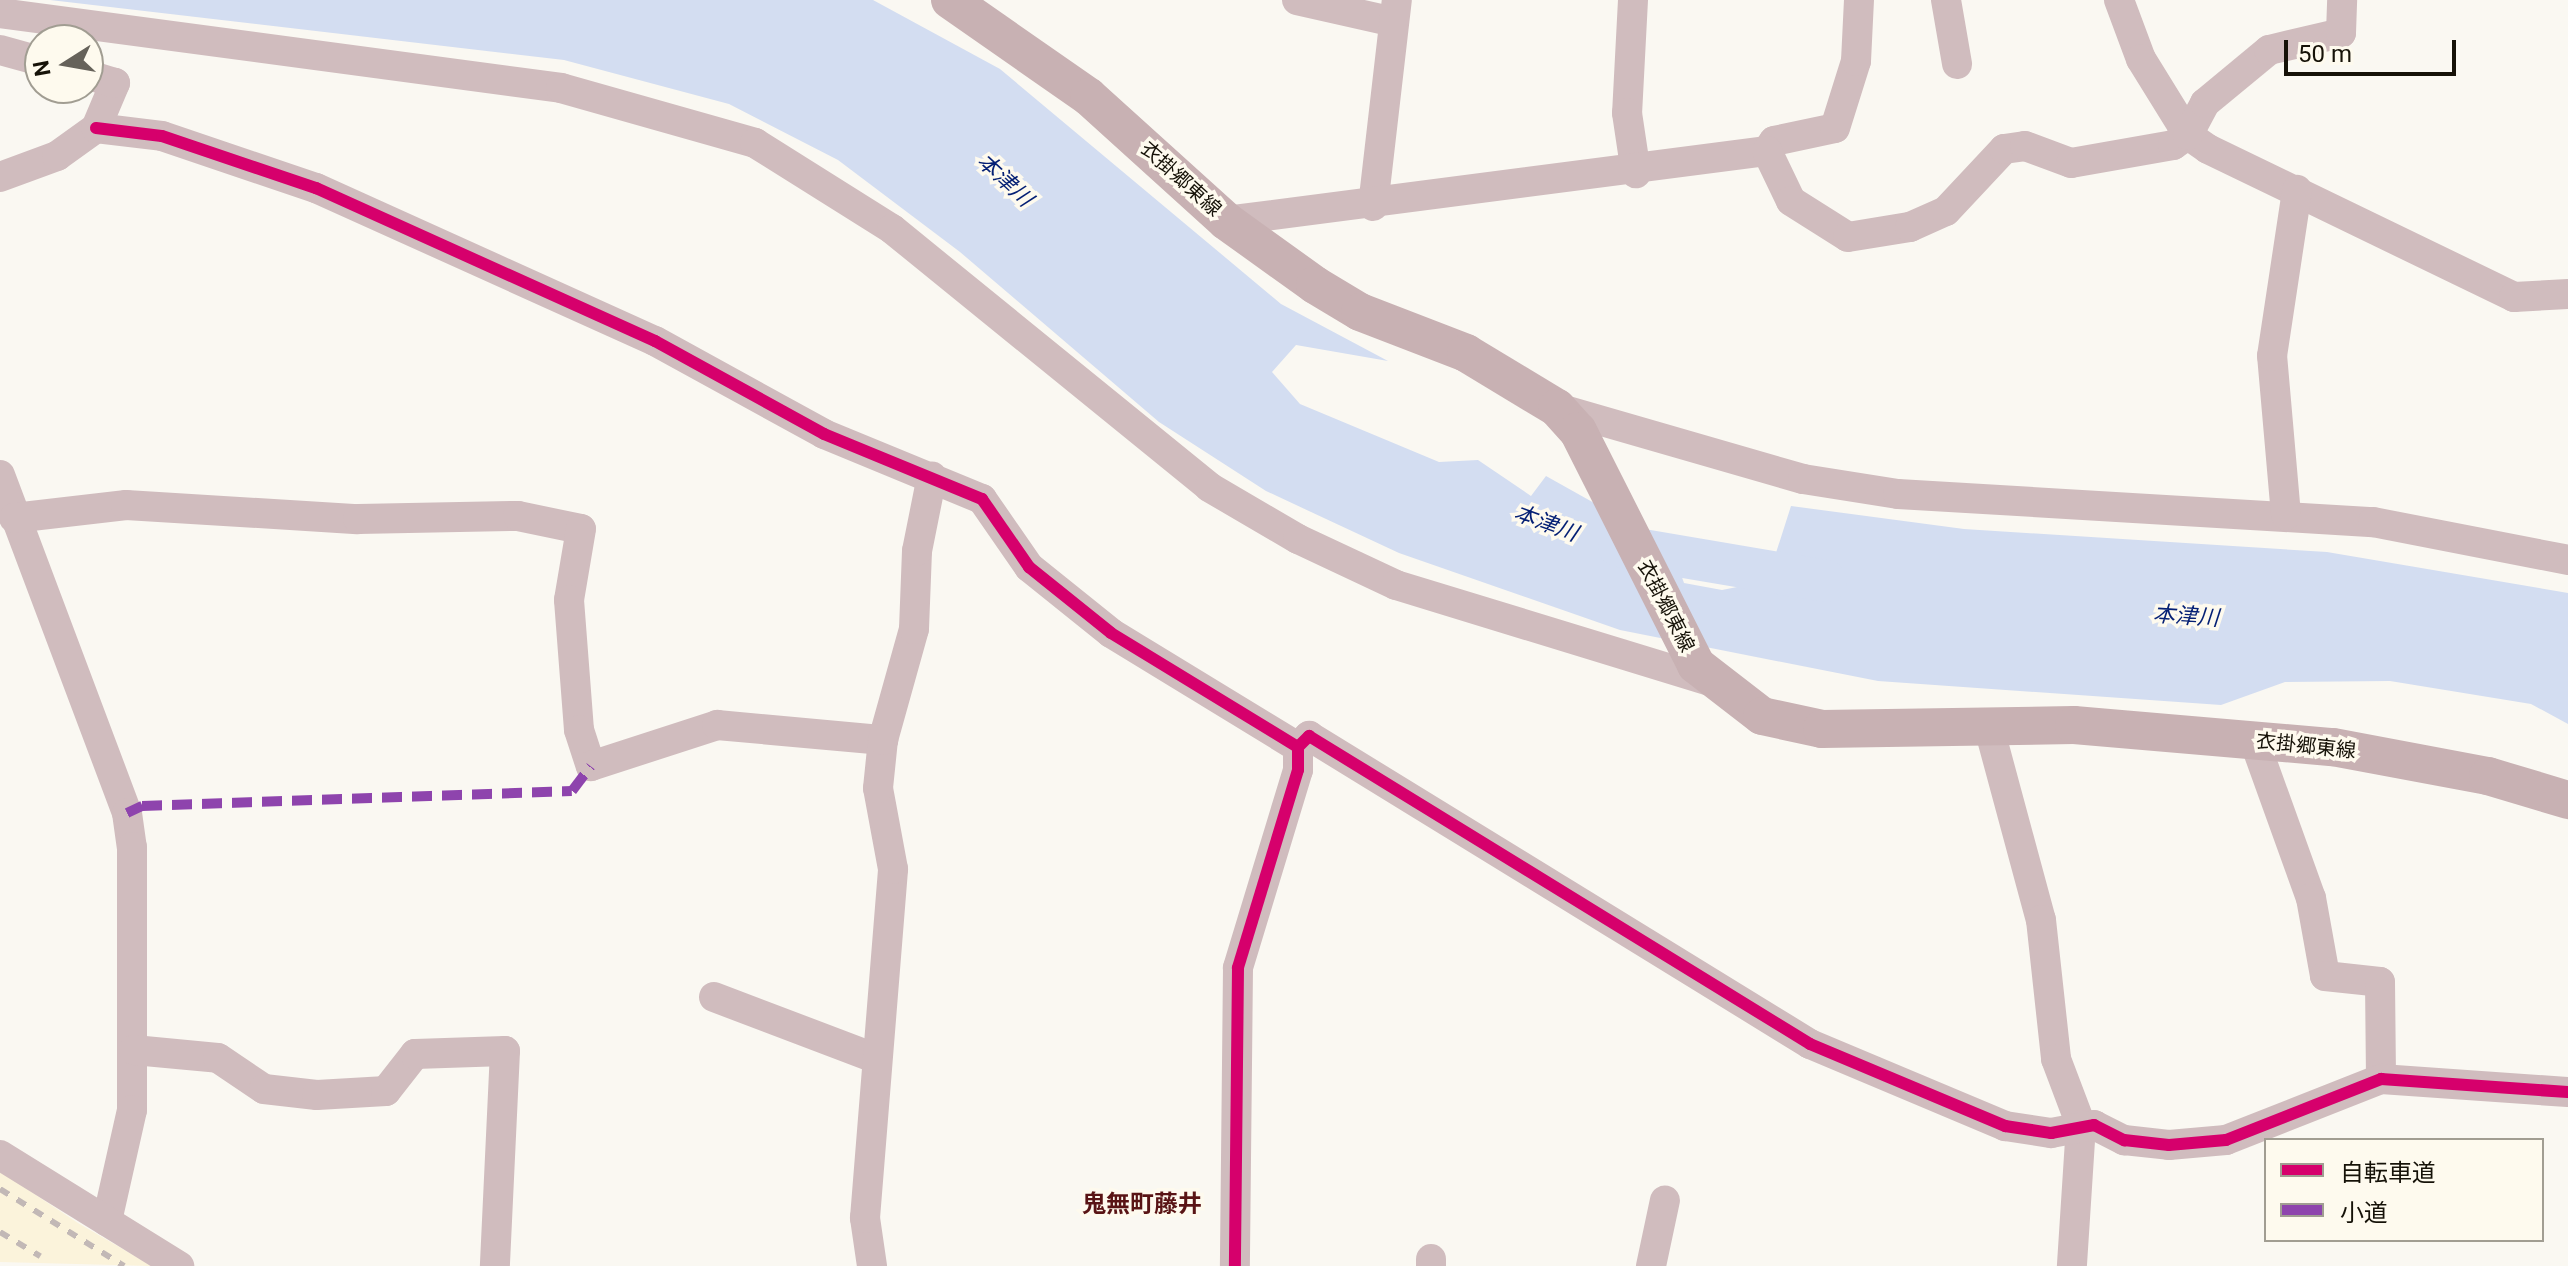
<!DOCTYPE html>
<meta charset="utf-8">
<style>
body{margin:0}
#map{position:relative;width:2568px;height:1266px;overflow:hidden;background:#faf8f2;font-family:Roboto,"Noto Sans JP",sans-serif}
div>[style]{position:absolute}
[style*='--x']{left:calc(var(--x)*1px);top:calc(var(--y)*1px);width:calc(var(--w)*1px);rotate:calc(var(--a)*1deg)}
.built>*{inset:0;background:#fbf3db}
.water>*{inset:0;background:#d3ddf1}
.river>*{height:42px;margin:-21px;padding:0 21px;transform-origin:21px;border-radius:21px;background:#d3ddf1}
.minor>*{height:30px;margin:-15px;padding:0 15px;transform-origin:15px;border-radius:15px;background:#d0bcbe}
.major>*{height:38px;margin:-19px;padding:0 19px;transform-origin:19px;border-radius:19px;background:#c8b1b3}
.rail>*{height:6px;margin-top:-3px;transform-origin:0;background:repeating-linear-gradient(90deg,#c2b8b6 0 10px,transparent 0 20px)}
.quiet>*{height:10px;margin-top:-5px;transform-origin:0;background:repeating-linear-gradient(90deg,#8e44ad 0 20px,transparent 0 30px)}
.cycleway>*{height:12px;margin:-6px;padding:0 6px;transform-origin:6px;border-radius:6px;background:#d6006c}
span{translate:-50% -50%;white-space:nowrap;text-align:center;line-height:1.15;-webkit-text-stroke:7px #fefaee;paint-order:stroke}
.street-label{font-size:20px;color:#161208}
.water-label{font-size:22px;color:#041f74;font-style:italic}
.quarter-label{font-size:24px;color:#591415;font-weight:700}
.legend{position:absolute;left:2264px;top:1138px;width:280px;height:104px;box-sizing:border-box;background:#fefaee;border:2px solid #a19d92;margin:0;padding:10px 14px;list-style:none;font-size:24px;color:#161208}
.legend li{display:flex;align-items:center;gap:16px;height:40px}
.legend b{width:40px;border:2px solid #a19d92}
.north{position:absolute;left:24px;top:24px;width:80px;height:80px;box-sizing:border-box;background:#fefaee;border:2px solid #a19d92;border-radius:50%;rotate:259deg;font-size:22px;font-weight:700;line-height:32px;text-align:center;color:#161208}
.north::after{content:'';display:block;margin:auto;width:28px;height:36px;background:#66625a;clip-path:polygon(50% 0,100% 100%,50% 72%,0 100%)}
.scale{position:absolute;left:2284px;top:40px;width:172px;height:36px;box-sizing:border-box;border:4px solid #161208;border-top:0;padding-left:10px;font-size:24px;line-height:28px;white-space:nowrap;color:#161208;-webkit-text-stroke:6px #fefaee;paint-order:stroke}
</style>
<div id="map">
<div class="built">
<div style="clip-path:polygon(0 1171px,78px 1223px,152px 1266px,0 1262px)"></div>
</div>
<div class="water">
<div style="clip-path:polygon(50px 0,873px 0,1000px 69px,1281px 304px,1388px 361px,1296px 345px,1272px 372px,1300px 404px,1439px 462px,1478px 460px,1531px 496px,1546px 476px,1671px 546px,1684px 583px,1722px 590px,1767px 581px,1791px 506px,1964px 529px,2327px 552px,2568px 593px,2568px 724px,2531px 704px,2390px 681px,2285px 682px,2221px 705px,1878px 681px,1620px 630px,1399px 553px,1266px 491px,1159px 422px,960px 252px,838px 160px,729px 104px,564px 60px)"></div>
</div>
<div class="river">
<div style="--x:1619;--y:546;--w:210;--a:9.6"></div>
</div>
<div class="minor">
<div style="--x:1297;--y:0;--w:99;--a:12.8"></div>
<div style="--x:1633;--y:0;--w:113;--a:93"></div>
<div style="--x:1627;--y:113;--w:61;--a:81.5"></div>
<div style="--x:1946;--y:0;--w:65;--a:80.2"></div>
<div style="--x:2119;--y:0;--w:63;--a:69.6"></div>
<div style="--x:2141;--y:59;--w:89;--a:58.3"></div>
<div style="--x:2188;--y:135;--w:24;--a:35"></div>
<div style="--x:2208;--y:149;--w:340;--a:25.8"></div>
<div style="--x:2514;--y:297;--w:54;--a:-3.2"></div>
<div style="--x:0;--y:13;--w:566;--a:7.61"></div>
<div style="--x:561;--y:88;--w:202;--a:15.8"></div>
<div style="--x:755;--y:143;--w:162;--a:32.1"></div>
<div style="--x:892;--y:229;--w:409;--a:39.1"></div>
<div style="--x:1209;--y:487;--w:103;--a:30.3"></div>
<div style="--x:1298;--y:539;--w:108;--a:25.1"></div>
<div style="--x:1396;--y:585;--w:332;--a:17"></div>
<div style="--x:0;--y:50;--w:41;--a:15.4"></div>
<div style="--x:96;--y:128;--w:66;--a:6.9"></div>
<div style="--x:162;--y:136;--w:163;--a:18.7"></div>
<div style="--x:316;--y:188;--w:372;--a:24.3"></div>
<div style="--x:655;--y:341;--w:193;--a:28.8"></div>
<div style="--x:824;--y:434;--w:171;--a:22.4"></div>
<div style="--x:982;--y:499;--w:83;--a:55.3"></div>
<div style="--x:1029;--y:567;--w:105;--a:38.8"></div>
<div style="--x:1111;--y:633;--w:219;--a:31.4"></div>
<div style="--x:1298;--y:747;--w:23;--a:90"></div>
<div style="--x:1298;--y:770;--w:207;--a:106.9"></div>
<div style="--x:1238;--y:968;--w:298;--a:90.6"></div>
<div style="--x:1767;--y:151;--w:12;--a:-55"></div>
<div style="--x:1774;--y:141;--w:62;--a:-12"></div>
<div style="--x:1835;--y:128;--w:70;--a:-72.6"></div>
<div style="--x:1856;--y:61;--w:61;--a:-87.2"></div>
<div style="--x:0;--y:177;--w:61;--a:-20.2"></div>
<div style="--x:57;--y:156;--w:48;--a:-35.7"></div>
<div style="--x:96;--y:128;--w:49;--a:-67.1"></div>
<div style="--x:115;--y:83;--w:28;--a:-163"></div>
<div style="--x:1373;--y:206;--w:207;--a:-83.4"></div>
<div style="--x:1226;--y:221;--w:546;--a:-7.37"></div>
<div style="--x:1767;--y:151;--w:55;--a:64.4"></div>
<div style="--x:1791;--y:201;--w:67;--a:32.3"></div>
<div style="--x:1848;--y:237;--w:63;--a:-9.2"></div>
<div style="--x:1910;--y:227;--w:39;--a:-24"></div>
<div style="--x:1946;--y:211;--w:85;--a:-46.9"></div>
<div style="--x:2004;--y:149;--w:21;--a:-8"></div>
<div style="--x:2025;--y:146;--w:49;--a:20.3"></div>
<div style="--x:2071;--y:163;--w:104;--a:-10"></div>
<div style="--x:2173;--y:145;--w:18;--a:-34"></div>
<div style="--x:2188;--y:135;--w:36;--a:-62"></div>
<div style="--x:2205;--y:103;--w:83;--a:-39.6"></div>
<div style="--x:2269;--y:50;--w:74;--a:-13.3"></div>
<div style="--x:2341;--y:33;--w:33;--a:-88"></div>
<div style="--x:1557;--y:408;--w:256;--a:16.1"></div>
<div style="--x:1803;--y:479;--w:96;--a:9"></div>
<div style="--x:1898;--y:494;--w:476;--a:3.4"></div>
<div style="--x:2373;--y:522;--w:199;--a:11"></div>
<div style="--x:0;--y:475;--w:361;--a:69.4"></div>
<div style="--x:127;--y:813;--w:34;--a:82"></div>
<div style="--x:132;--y:847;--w:263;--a:90"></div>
<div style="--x:132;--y:1110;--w:114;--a:102.7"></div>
<div style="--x:2286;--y:515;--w:160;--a:-95"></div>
<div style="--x:2272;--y:356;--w:168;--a:-81.4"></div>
<div style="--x:14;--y:518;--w:113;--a:-6.6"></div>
<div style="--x:126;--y:505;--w:232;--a:3.5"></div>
<div style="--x:358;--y:519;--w:160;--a:-1.1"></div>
<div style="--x:518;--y:516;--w:64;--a:11.7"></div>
<div style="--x:581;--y:529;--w:72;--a:99.6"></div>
<div style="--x:569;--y:600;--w:130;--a:85.6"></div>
<div style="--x:579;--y:730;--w:38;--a:72"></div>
<div style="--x:591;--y:766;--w:133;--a:-18"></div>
<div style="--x:717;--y:725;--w:167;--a:5.2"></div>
<div style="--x:1988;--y:724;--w:203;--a:74.9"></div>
<div style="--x:2041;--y:920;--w:140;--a:83.8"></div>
<div style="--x:2056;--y:1059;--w:71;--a:69.3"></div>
<div style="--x:2081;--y:1125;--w:141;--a:93.7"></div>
<div style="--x:2254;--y:740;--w:168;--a:70.2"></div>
<div style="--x:2311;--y:898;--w:79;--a:79.8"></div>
<div style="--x:2325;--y:976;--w:55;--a:6.2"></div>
<div style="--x:2380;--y:982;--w:97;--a:89.4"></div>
<div style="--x:1298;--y:747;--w:16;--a:-45"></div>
<div style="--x:1309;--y:736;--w:588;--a:31.58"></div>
<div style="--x:1810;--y:1044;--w:212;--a:22.8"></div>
<div style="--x:2005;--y:1126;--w:47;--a:8.7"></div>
<div style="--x:2051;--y:1133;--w:44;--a:-10.5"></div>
<div style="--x:2094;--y:1125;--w:34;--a:27"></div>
<div style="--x:2124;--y:1140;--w:45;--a:6.3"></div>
<div style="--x:2169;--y:1145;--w:57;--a:-5"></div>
<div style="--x:2226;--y:1140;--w:167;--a:-21.5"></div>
<div style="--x:2381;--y:1079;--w:187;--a:4"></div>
<div style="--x:714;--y:997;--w:174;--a:20.8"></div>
<div style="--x:134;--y:1050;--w:84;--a:5.4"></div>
<div style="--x:218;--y:1058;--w:55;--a:34"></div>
<div style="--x:264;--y:1089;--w:53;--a:6.5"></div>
<div style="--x:317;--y:1095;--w:69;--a:-3.3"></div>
<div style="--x:386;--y:1091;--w:47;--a:-51.9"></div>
<div style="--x:415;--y:1054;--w:90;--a:-1.9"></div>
<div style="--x:505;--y:1051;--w:215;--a:92.7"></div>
<div style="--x:0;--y:1155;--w:211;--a:31.8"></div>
<div style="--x:1431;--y:1259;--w:7;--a:90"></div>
<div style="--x:872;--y:1266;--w:49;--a:-98.3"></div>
<div style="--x:865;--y:1218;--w:350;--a:-85.4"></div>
<div style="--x:893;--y:869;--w:82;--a:-100.5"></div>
<div style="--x:878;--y:788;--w:48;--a:-84.1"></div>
<div style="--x:883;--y:740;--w:115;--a:-74.4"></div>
<div style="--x:914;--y:629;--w:78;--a:-87.8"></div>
<div style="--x:917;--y:551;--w:76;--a:-78.7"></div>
<div style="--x:1651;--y:1266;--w:67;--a:-78"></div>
</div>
<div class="major">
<div style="--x:950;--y:0;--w:169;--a:34.9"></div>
<div style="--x:1089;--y:97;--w:185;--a:42.1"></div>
<div style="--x:1226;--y:221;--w:110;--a:35.7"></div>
<div style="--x:1315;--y:285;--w:52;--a:31"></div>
<div style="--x:1360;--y:312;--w:114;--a:21.1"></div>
<div style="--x:1466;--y:353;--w:106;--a:31.1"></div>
<div style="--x:1557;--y:408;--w:31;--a:48"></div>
<div style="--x:1578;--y:431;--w:262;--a:63.2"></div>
<div style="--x:1696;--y:665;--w:83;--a:37.7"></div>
<div style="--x:1762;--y:716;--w:61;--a:12.2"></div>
<div style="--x:1822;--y:729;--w:252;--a:-0.9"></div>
<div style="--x:2074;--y:725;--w:260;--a:4.9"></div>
<div style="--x:2333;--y:747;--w:158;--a:10.6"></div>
<div style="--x:2488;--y:776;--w:84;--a:16.7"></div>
</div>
<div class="rail">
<div style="--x:0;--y:1189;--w:146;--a:31.8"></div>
<div style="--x:0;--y:1232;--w:47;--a:31"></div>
</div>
<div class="quiet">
<div style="--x:127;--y:813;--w:17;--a:-25"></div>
<div style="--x:142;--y:806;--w:430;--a:-2"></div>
<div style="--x:572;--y:791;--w:31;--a:-53"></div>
</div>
<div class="cycleway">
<div style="--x:96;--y:128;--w:66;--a:6.9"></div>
<div style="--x:162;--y:136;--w:163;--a:18.7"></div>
<div style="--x:316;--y:188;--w:372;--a:24.3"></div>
<div style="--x:655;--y:341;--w:193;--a:28.8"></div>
<div style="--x:824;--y:434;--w:171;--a:22.4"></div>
<div style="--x:982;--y:499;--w:83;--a:55.3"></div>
<div style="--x:1029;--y:567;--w:105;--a:38.8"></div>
<div style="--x:1111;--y:633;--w:219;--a:31.4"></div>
<div style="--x:1298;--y:747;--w:23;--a:90"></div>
<div style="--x:1298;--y:770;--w:207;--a:106.9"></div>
<div style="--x:1238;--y:968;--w:298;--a:90.6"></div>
<div style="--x:1298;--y:747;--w:16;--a:-45"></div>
<div style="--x:1309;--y:736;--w:588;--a:31.58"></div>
<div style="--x:1810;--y:1044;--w:212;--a:22.8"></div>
<div style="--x:2005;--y:1126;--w:47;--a:8.7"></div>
<div style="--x:2051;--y:1133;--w:44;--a:-10.5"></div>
<div style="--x:2094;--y:1125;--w:34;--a:27"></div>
<div style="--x:2124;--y:1140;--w:45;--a:6.3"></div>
<div style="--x:2169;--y:1145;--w:57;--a:-5"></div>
<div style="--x:2226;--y:1140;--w:167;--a:-21.5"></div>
<div style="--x:2381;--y:1079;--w:187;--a:4"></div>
</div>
<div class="street-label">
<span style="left:1181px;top:179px;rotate:42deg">衣掛郷東線</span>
<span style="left:1666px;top:606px;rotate:63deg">衣掛郷東線</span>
<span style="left:2306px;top:746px;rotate:6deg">衣掛郷東線</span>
</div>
<div class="water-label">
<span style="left:1005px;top:180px;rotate:43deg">本津川</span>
<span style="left:1546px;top:523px;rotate:20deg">本津川</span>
<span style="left:2186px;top:616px;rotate:4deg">本津川</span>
</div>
<div class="quarter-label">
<span style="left:1142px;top:1205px">鬼無町藤井</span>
</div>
<ul class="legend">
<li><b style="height:10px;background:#d6006c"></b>自転車道</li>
<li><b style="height:10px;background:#8e44ad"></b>小道</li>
</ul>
<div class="north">N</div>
<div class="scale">50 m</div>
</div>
